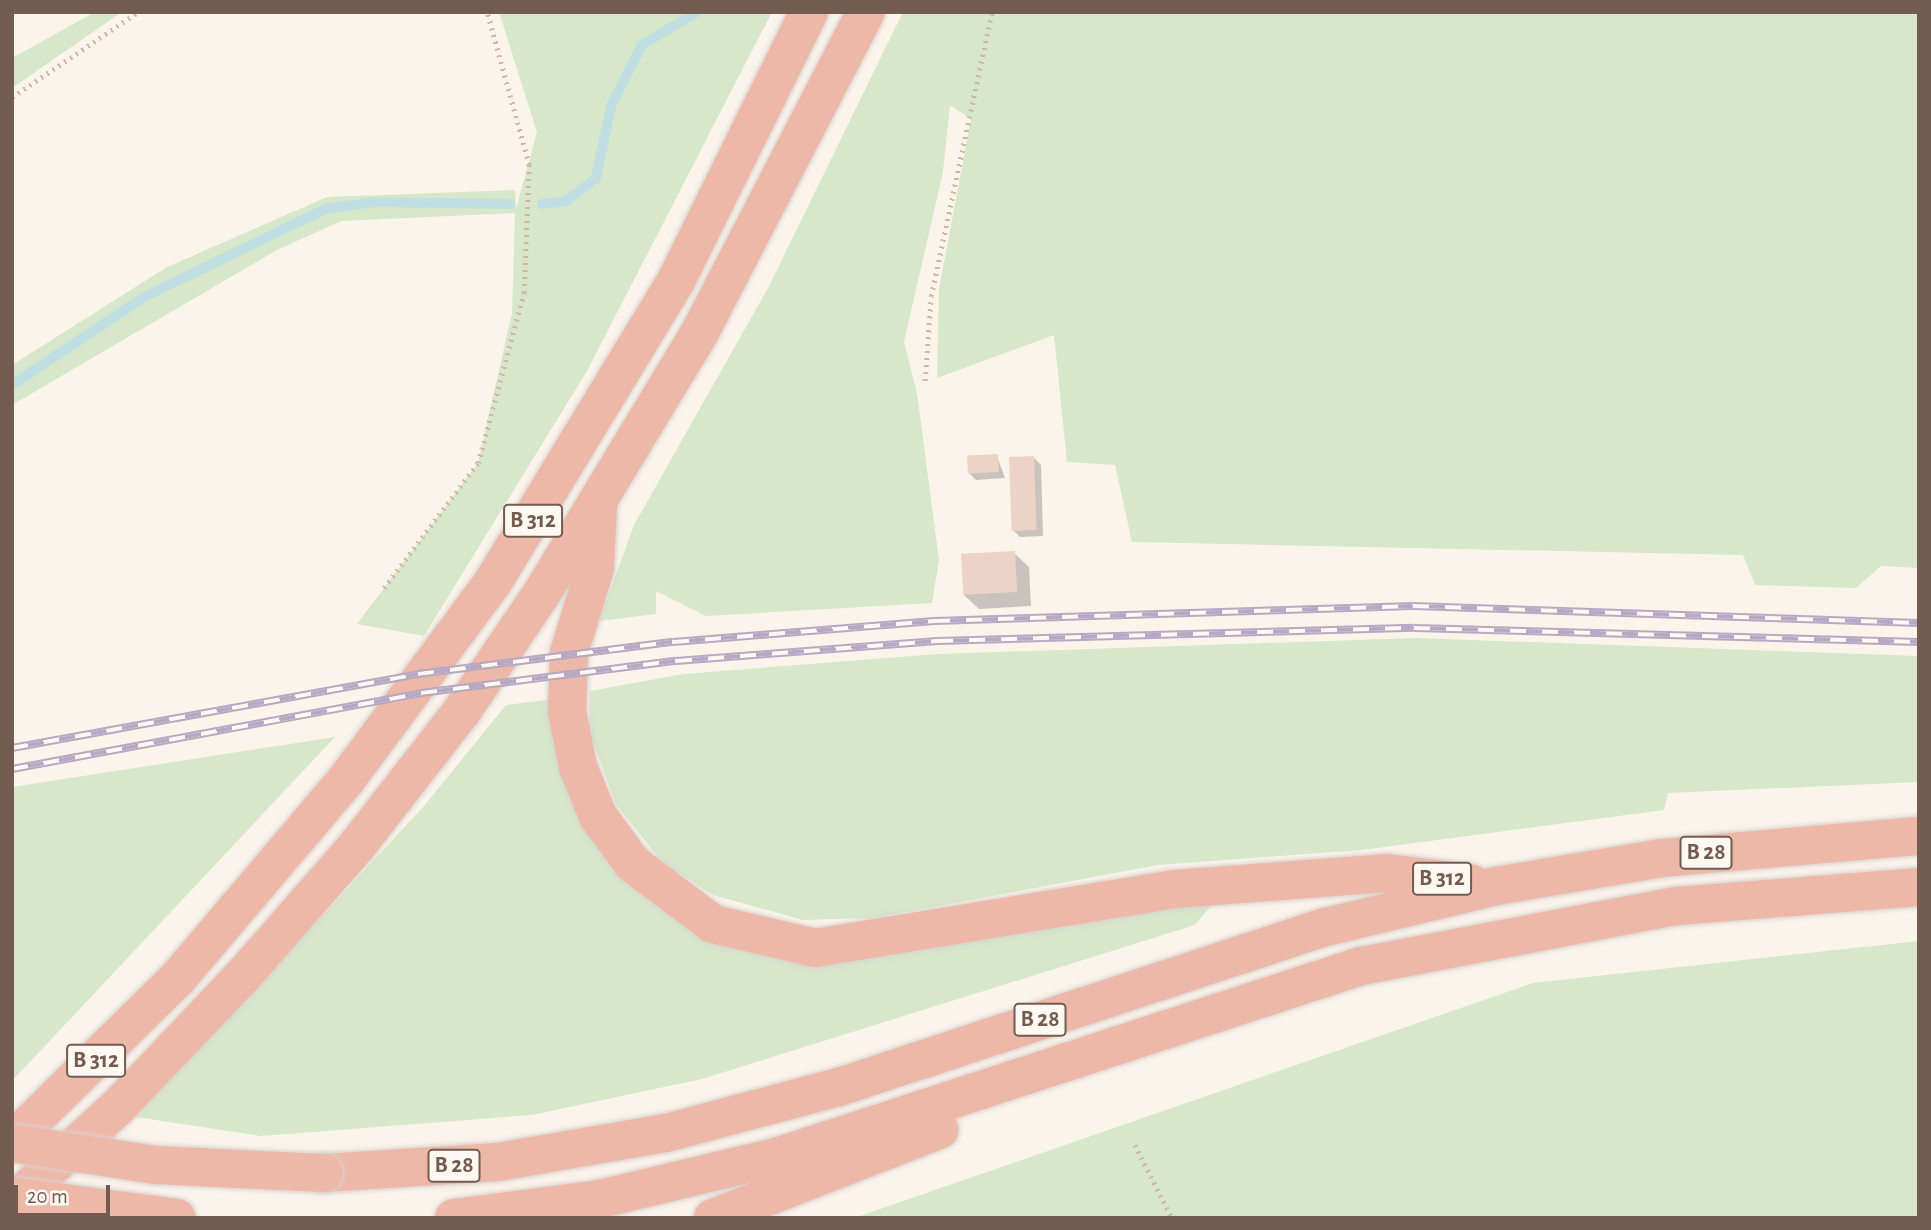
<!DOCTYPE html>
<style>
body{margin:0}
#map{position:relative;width:1931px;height:1230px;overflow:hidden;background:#fbf4eb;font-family:"Alegreya Sans",sans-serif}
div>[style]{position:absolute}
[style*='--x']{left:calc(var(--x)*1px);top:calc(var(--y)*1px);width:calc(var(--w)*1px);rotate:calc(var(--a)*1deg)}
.green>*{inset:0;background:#d7e7ca}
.shadow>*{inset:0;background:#0003}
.stream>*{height:10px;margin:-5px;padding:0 5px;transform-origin:5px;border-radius:5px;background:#c1dfe3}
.building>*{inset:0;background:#edd3c5;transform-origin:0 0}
.path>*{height:4.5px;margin-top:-2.25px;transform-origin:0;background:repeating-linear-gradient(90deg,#d2b7a8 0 2px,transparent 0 7px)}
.roads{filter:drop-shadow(0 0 2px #d8d1ce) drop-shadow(0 0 2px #d8d1ce)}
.highway>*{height:38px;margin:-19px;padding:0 19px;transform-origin:19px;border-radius:19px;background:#eeb8a9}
.rail>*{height:8px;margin-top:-4px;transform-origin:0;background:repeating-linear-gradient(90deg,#fdf8f1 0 16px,#b7a9c4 0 32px);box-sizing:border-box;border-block:2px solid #b7a9c4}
.bridges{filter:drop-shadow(0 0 2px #d8d1ce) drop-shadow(0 0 2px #d8d1ce)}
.highway-bridge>*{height:38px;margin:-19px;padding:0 19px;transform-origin:19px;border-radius:19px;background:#eeb8a9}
span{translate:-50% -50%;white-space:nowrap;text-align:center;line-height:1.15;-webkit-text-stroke:7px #fdf8f1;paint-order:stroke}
.shield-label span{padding:2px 5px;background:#fdf8f1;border:2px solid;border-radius:5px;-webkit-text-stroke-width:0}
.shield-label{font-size:23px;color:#735b50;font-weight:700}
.frame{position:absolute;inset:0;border:14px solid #735b50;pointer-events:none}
.scale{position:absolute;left:14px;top:1185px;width:96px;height:32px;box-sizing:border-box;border:4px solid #735b50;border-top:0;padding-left:9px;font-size:21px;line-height:24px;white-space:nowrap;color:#735b50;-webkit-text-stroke:5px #fdf8f1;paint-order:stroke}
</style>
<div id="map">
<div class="green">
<div style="clip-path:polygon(95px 12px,122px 12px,12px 88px,12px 58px)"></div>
<div style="clip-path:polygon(499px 12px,772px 12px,587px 371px,424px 636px,357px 624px,478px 463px,512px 313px,515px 213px,341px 221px,277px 250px,12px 405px,12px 365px,167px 267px,327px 197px,515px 190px,516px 209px,537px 132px)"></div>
<div style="clip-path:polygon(903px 12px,1919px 12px,1919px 568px,1881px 566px,1856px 588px,1755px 585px,1743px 555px,1132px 542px,1115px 465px,1067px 462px,1054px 335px,937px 378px,939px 289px,971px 119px,950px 105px,943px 172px,904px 342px,917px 393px,939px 560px,932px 603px,706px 616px,656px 591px,656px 614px,599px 621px,634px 525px,768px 288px)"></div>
<div style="clip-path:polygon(1416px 638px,1919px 656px,1919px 782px,1668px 793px,1664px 810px,1362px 850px,1158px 865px,874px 918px,803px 920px,713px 895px,662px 862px,616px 804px,589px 731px,590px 691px,683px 674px,938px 654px)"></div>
<div style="clip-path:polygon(554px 699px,563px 779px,694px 925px,787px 962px,1217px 898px,1195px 925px,702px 1079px,532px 1115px,261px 1136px,136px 1117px,424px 806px,506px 705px)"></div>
<div style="clip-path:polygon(335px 737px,12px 1081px,12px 787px)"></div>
<div style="clip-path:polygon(1919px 941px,1919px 1218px,854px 1218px,1533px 983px)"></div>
</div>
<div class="shadow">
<div style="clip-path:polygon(997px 456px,1005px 478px,976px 480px,969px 473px)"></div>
<div style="clip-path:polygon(1034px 458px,1041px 465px,1043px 536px,1020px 537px,1013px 530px)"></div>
<div style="clip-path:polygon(1014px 553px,1029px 567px,1031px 606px,979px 609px,964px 595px)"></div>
</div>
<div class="stream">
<div style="--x:542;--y:204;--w:24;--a:-7"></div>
<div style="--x:566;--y:201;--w:38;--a:-37"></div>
<div style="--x:596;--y:178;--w:74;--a:-78.2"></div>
<div style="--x:611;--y:106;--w:68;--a:-63.1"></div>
<div style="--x:642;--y:45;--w:64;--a:-31"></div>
<div style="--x:12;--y:385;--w:159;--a:-33.7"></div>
<div style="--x:144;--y:297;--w:201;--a:-25.9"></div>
<div style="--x:325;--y:209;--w:50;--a:-8"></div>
<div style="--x:375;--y:202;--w:135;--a:0.8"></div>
</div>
<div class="building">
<div style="left:998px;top:454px;width:18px;height:31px;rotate:87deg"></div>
<div style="left:1034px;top:456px;width:74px;height:25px;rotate:88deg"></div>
<div style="left:1015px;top:551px;width:41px;height:54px;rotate:87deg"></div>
</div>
<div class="path">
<div style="--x:12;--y:97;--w:152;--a:-34"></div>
<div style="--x:925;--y:381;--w:85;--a:-86"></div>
<div style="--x:931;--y:296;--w:290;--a:-77.9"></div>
<div style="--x:384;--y:588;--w:156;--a:-53.1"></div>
<div style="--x:478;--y:463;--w:176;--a:-74.9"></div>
<div style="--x:524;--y:293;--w:128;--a:-87.8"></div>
<div style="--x:529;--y:165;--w:159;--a:-105.4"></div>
<div style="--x:1135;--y:1145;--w:82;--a:63.1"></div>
</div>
<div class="roads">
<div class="highway">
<div style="--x:598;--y:506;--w:62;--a:92.8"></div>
<div style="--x:595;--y:568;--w:89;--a:107"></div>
<div style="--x:569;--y:653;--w:58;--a:92"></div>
<div style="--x:567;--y:711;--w:57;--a:78.9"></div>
<div style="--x:578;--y:767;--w:53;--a:67.8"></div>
<div style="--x:598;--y:816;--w:58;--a:54.1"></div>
<div style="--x:632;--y:863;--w:101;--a:37"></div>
<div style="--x:713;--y:924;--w:105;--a:13.2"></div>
<div style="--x:815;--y:948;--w:365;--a:-9.3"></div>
<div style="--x:1175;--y:889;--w:213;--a:-4.3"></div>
<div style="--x:1387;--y:873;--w:84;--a:6.9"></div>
<div style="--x:12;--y:1141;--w:233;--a:-44.5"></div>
<div style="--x:178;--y:978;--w:260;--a:-49.7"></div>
<div style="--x:346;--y:780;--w:247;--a:-53.4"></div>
<div style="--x:493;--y:582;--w:352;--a:-58.7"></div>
<div style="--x:676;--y:281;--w:300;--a:-63.7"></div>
<div style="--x:324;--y:1173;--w:174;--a:-3.6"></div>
<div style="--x:498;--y:1162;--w:170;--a:-9.8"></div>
<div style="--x:666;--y:1133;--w:179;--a:-14.9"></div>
<div style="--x:839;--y:1087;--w:508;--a:-18.22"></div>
<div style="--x:1322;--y:928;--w:179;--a:-13.6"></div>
<div style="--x:1496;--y:886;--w:167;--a:-9.6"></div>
<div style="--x:1661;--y:858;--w:259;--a:-4.9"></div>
<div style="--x:12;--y:1203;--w:144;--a:-42.2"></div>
<div style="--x:119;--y:1106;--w:180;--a:-46.4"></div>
<div style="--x:243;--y:976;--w:171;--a:-48.8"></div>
<div style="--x:356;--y:847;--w:172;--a:-52.1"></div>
<div style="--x:462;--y:711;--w:143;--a:-55.9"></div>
<div style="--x:542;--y:593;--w:305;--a:-58.8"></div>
<div style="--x:700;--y:332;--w:360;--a:-62.6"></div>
<div style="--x:454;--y:1218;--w:147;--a:-7.4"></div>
<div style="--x:600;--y:1199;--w:181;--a:-13.4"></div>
<div style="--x:776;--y:1157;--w:615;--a:-18.08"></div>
<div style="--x:1361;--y:966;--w:322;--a:-10.8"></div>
<div style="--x:1677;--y:906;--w:243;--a:-4.5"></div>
<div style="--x:713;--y:1218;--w:243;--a:-21.3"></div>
</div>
</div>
<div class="rail">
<div style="--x:12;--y:748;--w:413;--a:-10.3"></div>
<div style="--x:418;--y:674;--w:257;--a:-7.2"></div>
<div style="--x:673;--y:642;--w:262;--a:-4.6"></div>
<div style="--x:934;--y:621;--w:479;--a:-1.8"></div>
<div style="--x:1413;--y:606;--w:506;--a:1.92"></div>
<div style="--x:12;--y:769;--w:416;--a:-10.5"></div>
<div style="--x:421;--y:693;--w:257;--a:-7.2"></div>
<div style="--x:676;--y:661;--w:262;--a:-4.4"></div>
<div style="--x:937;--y:641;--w:477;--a:-1.6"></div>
<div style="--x:1414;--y:628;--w:505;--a:1.59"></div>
</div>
<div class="bridges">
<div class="highway-bridge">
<div style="--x:12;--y:1143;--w:145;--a:8.7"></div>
<div style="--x:155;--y:1165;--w:169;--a:2.7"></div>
<div style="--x:12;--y:1196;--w:166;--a:7.6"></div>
</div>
</div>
<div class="shield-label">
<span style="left:533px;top:521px">B 312</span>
<span style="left:1706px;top:853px">B 28</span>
<span style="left:1442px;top:879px">B 312</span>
<span style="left:1040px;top:1020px">B 28</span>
<span style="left:96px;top:1061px">B 312</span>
<span style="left:454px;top:1166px">B 28</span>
</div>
<div class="frame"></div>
<div class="scale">20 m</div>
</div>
